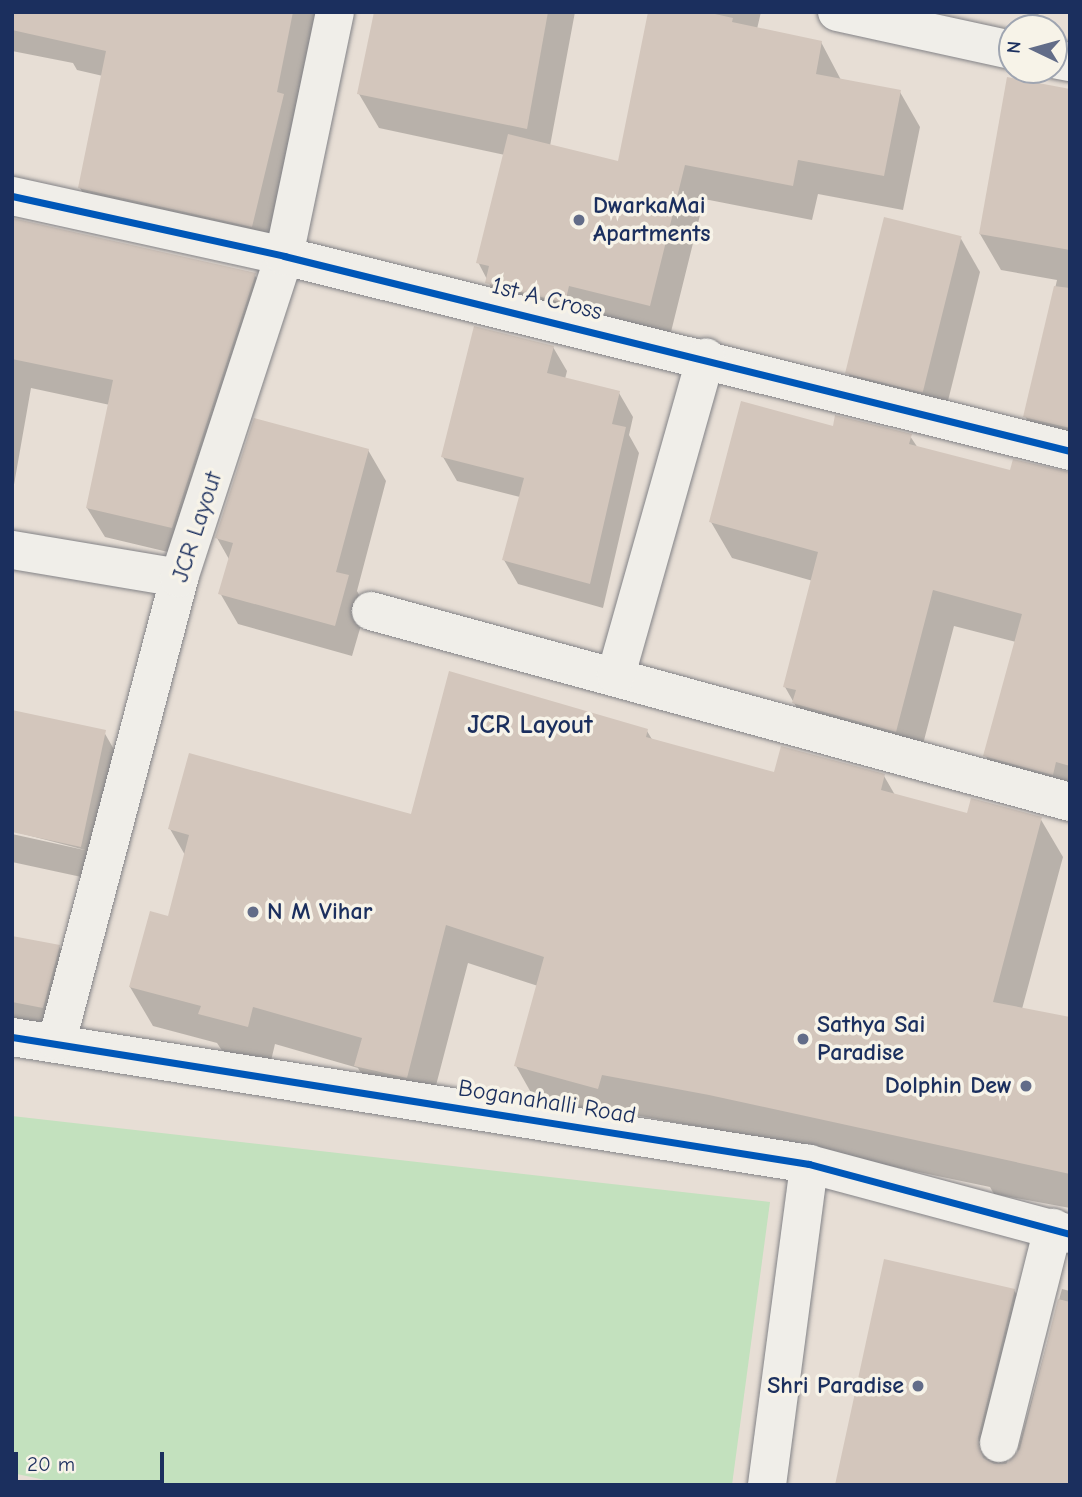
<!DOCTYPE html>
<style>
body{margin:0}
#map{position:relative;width:1082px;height:1497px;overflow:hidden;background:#e7ded5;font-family:"Comic Neue",sans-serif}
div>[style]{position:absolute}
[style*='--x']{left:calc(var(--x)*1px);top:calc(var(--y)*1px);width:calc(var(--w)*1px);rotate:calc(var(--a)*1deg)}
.green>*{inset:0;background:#c3e1be}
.shadow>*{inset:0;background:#0003}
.building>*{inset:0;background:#d3c6bc;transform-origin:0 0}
.roads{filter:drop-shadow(0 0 2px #838387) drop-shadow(0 0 2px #838387)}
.minor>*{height:38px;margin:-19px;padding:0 19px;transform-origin:19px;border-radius:19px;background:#f0eee9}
.cycleway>*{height:7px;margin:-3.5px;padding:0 3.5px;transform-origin:3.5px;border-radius:3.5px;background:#0057b8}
.dots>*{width:19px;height:19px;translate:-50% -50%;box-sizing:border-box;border:4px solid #f7f3e8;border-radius:50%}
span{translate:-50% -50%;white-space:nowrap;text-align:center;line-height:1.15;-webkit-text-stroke:7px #f7f3e8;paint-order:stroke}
.poi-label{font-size:24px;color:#1b2f5e;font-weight:700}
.left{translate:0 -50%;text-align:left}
.right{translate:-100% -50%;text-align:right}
.street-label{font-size:24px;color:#1b2f5e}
.neighbourhood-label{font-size:26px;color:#1b2f5e;font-weight:700}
.frame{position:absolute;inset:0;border:14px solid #1b2f5e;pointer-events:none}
.north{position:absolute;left:998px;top:14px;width:70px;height:70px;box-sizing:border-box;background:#f7f3e8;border:2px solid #9fa5b1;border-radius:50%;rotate:275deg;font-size:19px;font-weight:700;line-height:28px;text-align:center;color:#1b2f5e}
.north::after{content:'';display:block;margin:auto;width:24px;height:32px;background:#626c88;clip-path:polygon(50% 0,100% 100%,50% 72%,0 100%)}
.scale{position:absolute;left:14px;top:1452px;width:150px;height:32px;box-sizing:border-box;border:4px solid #1b2f5e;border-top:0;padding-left:9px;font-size:21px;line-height:24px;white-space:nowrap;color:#1b2f5e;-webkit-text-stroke:5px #f7f3e8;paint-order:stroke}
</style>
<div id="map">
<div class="green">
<div style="clip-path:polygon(12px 1116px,770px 1202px,732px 1485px,69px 1485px,12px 1473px)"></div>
</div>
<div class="shadow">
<div style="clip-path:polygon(12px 12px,316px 12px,269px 256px,97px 218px,80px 188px,103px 76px,77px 70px,73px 63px,12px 51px)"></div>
<div style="clip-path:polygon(376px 12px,575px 12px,550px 146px,619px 164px,650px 12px,761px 12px,757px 29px,821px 42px,841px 80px,900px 92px,920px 127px,903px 210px,818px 194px,812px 220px,704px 199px,669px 340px,507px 318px,478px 262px,505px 155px,379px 128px,359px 94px)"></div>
<div style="clip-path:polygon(1019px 12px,1039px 12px,1038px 17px)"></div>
<div style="clip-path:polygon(1070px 90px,1070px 460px,1046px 453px,1025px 416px,1057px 280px,1001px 270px,980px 234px)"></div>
<div style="clip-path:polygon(12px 220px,254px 274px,272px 304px,189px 557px,105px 537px,87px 508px,110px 405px,31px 388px,12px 496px)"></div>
<div style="clip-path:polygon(960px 237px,980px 272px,942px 425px,868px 407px,848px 373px)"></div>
<div style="clip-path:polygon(553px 347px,567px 371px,565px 379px,619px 393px,633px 417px,629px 435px,639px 453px,603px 608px,518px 584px,504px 560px,520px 497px,457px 481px,443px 457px)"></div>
<div style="clip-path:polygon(834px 428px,910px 436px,918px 448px,1011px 472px,1070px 473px,1070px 809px,1006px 792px,985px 755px,1016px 642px,954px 626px,917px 767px,815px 740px,785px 687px,813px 581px,732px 558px,711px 522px)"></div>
<div style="clip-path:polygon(368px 450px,386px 481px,357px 591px,366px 608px,352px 656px,238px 624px,220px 593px,230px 561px,217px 538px)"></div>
<div style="clip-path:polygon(647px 731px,653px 741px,775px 774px,884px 776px,895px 795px,968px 815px,1040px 818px,1063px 857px,1022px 1009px,1070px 1018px,1070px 1208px,994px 1194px,990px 1187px,732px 1133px,624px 1113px,620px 1127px,538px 1105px,516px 1066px,538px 986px,468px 963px,428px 1116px,379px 1104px,358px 1068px,275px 1044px,270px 1065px,223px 1052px,217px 1043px,153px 1026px,130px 987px,169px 918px,185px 855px,170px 829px,412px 816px)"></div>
<div style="clip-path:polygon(104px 732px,124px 767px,100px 881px,12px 862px,12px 834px,89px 851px,12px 831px)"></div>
<div style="clip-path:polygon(12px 937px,59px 946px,79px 981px,62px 1042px,12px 1032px)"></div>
<div style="clip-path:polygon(1062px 1289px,1070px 1291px,1070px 1485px,836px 1485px,1014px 1290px,1039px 1334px,1007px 1463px,1015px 1460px)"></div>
</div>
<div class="building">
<div style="clip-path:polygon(12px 12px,293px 12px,277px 92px,284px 94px,252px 227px,78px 188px,106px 51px,12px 30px)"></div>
<div style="clip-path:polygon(374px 12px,548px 12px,527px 129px,357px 94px)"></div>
<div style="clip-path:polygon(648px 12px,706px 12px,733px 18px,732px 22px,822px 41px,816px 74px,901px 90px,884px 176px,798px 160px,793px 186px,685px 165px,650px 306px,569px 286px,565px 303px,485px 283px,489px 266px,476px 263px,508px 134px,618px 161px)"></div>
<div style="clip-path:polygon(1007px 77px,1070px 89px,1070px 250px,979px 234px)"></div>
<div style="left:884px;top:217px;width:80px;height:161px;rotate:14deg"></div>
<div style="clip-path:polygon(12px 218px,256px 273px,172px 528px,86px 508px,113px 380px,12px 359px)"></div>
<div style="clip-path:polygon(1054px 286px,1070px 288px,1070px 428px,1023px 417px)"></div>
<div style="clip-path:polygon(474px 326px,554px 346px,547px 373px,620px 391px,612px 424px,626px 427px,590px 584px,502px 560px,524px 478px,441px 457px)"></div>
<div style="clip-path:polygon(741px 401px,833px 426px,835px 415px,912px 434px,909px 444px,1010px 470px,1013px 459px,1070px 472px,1070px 766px,1056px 762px,1053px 775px,983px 756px,1022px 614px,933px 590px,896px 732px,792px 703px,796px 690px,783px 687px,818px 552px,709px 522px)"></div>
<div style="clip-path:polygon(254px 418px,369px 449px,336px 572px,349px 575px,335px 626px,218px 594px,233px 543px,215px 538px)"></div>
<div style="clip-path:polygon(449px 671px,648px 729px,646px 737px,774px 772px,781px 746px,885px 774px,881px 790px,967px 813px,971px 798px,1042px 817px,993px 1002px,1070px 1017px,1070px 1174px,709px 1095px,602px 1075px,598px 1089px,514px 1066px,544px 957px,446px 925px,407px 1078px,354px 1066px,362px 1038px,253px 1007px,248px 1027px,198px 1014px,201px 1006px,129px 987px,150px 911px,168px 916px,189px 835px,168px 829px,189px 753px,411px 814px)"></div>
<div style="clip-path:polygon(12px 710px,106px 730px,81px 847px,12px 832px)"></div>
<div style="clip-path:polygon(12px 936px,60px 945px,43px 1008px,12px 1002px)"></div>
<div style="clip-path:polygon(884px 1259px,1015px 1289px,978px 1438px,983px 1458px,994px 1464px,1006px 1464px,1020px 1449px,1058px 1299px,1070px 1302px,1070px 1485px,835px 1485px)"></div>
</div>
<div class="roads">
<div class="minor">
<div style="--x:837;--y:12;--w:179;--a:12.3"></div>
<div style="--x:1054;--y:59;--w:16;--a:11"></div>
<div style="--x:12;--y:196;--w:279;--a:12.4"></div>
<div style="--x:284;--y:256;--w:810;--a:13.93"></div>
<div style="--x:12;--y:550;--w:169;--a:9.5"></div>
<div style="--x:371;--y:611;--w:725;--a:15.28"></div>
<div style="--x:616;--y:675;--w:330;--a:-74.2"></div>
<div style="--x:12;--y:1037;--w:807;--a:9.05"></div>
<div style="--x:809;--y:1164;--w:270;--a:15"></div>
<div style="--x:57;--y:1041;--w:479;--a:-75.2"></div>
<div style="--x:179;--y:578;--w:339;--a:-71.9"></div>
<div style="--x:284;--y:256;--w:249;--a:-78.2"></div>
<div style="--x:999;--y:1443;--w:222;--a:-75.9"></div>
<div style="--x:767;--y:1485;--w:324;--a:-82.5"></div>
</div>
</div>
<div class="cycleway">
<div style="--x:12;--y:196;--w:279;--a:12.4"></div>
<div style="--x:284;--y:256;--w:810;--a:13.93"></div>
<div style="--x:12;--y:1037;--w:807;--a:9.05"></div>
<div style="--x:809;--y:1164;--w:270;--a:15"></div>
</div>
<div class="dots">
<div style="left:579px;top:220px;background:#626c88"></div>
<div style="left:253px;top:912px;background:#626c88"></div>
<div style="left:803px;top:1039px;background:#626c88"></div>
<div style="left:1026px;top:1086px;background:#626c88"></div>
<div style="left:918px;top:1386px;background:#626c88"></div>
</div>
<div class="poi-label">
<span class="left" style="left:593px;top:220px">DwarkaMai<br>Apartments</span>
<span class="left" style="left:267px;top:912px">N M Vihar</span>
<span class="left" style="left:817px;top:1039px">Sathya Sai<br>Paradise</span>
<span class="right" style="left:1012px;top:1086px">Dolphin Dew</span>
<span class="right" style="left:904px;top:1386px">Shri Paradise</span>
</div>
<div class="street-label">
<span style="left:547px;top:299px;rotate:14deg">1st A Cross</span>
<span style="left:197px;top:527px;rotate:-72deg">JCR Layout</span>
<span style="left:547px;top:1102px;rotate:9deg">Boganahalli Road</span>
</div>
<div class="neighbourhood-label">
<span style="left:530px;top:726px">JCR Layout</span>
</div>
<div class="frame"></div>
<div class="north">N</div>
<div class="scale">20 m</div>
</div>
